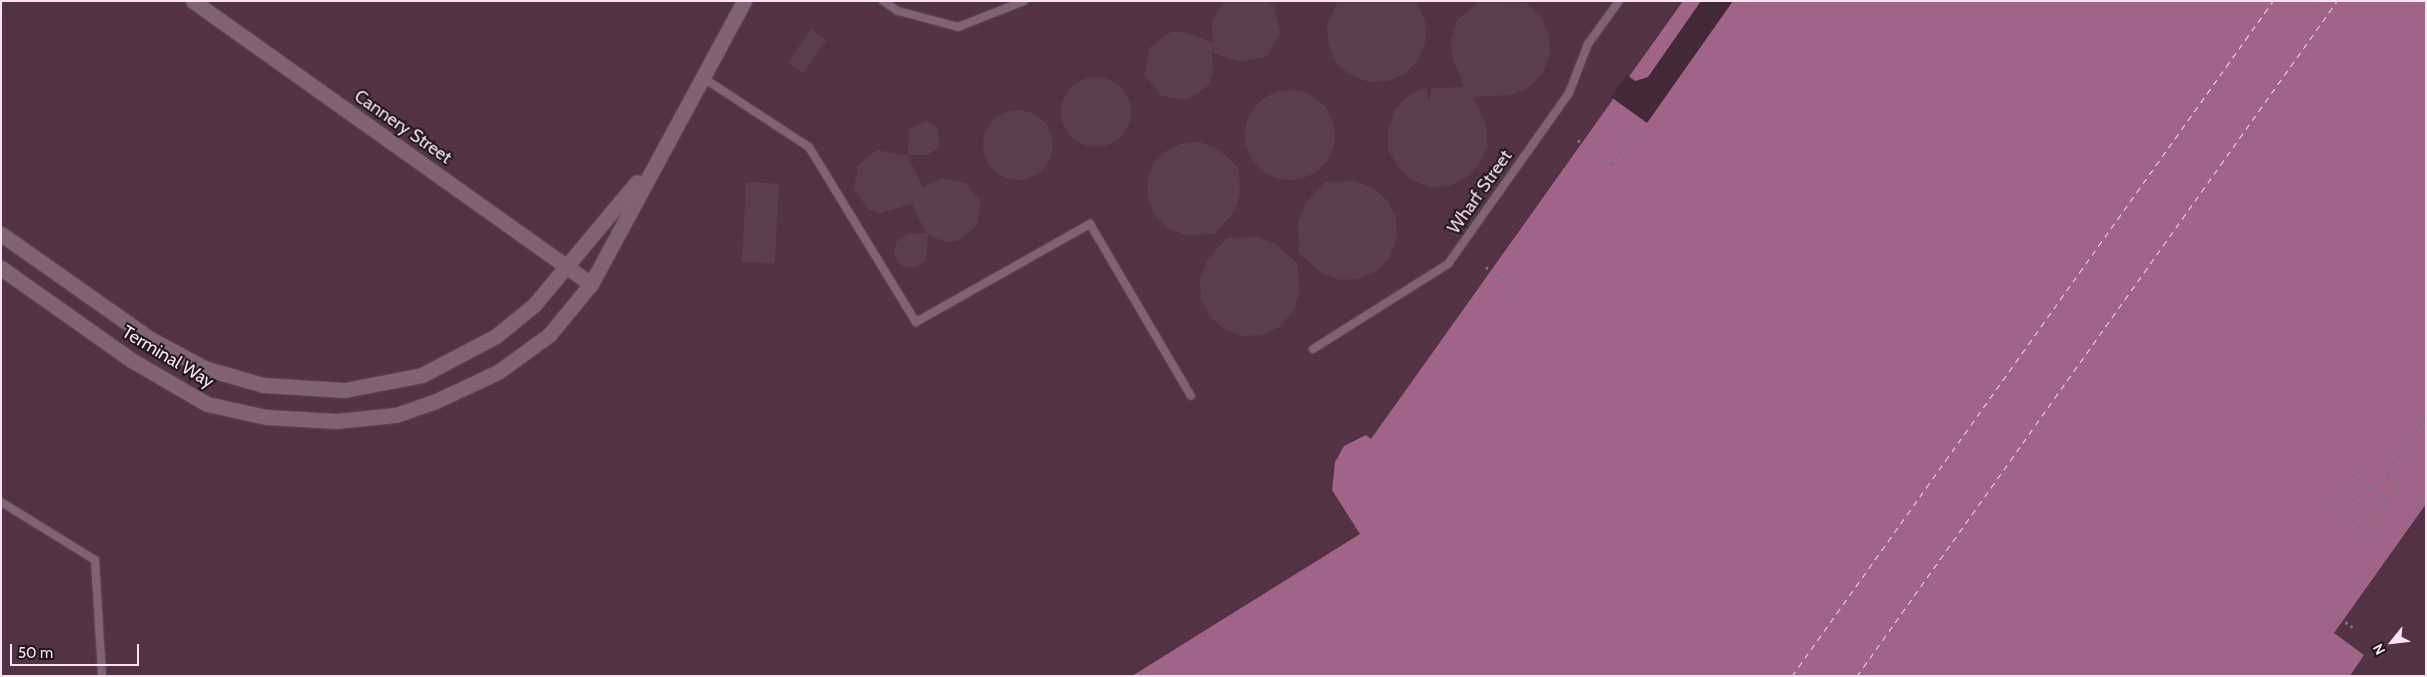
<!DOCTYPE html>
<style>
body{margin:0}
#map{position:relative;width:2427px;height:677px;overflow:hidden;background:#432838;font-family:Cabin,sans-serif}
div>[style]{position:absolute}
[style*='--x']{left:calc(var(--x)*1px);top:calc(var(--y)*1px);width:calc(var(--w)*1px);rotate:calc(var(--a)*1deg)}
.built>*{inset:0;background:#533246;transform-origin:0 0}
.water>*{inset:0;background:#9f6487}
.pier>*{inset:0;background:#432838}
.ferry>*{height:1px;margin-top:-0.5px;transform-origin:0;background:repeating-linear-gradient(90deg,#f7d3e7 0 6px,transparent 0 11px)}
.building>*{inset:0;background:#5a3d4e;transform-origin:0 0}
.round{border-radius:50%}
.path>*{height:3px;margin-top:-1.5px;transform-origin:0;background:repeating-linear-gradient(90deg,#856d7b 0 2.5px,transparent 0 6.5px)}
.roads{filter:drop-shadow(0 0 1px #5e4855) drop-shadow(0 0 1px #5e4855)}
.lane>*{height:8px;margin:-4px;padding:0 4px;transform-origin:4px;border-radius:4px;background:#816274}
.secondary>*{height:15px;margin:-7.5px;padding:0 7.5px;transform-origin:7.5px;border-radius:7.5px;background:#816274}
span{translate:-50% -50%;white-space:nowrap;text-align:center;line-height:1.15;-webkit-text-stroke:4px #22151c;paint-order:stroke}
.street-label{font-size:18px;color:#f9e6f0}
.frame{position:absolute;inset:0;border:2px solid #f9e6f0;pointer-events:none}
.north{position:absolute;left:2367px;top:617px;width:50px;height:50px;-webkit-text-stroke:4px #22151c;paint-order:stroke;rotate:241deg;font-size:14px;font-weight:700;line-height:20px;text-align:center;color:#f9e6f0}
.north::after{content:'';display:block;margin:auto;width:18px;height:22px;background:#f9e6f0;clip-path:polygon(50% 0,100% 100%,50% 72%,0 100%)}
.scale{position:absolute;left:10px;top:644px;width:129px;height:22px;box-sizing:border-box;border:2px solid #f9e6f0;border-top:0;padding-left:6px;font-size:15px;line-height:18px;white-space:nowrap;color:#f9e6f0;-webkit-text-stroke:4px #22151c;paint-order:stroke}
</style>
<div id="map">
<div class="built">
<div style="left:1px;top:1px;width:2425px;height:675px"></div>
</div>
<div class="water">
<div style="clip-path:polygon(1683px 1px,2426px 1px,2426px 504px,2334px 633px,2364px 655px,2350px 676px,1132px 676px,1360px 534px,1332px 490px,1335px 462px,1344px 446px,1366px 435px,1371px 439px)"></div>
</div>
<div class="pier">
<div style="clip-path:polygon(1701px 1px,1733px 1px,1647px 123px,1611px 97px,1627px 75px,1635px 81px,1648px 77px)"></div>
</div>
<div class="ferry">
<div style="--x:1792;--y:676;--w:829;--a:-54.53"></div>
<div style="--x:1857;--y:676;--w:828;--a:-54.58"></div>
</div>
<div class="building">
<div style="clip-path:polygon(1224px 1px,1268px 1px,1274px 7px,1281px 33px,1267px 56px,1241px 62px,1213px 53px,1212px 22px)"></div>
<div style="clip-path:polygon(1338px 1px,1416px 1px,1425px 21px,1426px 40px,1419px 59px,1406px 73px,1388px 81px,1369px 82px,1350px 75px,1336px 62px,1328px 44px,1327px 25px)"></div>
<div style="clip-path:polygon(1480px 1px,1526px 3px,1541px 16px,1549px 34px,1550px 54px,1543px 72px,1530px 87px,1512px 95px,1473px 97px,1486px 125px,1487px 145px,1480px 163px,1467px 177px,1449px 186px,1430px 187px,1411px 180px,1397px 166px,1388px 149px,1388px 129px,1394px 111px,1407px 96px,1427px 87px,1428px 103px,1433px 88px,1465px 87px,1452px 58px,1451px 39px,1457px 20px)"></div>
<div style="left:811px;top:29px;width:19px;height:41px;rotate:35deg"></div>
<div style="clip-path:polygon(1171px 32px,1184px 32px,1212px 42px,1213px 72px,1209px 85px,1187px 100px,1161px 96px,1145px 75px,1149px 48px)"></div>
<div class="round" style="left:1061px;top:77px;width:70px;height:70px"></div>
<div class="round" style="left:1245px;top:90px;width:90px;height:90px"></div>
<div class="round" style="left:983px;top:110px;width:70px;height:70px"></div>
<div style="clip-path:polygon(926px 121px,938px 128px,939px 147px,928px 155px,908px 155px,909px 129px)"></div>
<div style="clip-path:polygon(1200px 142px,1218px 149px,1239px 168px,1240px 196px,1233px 213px,1215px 234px,1186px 235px,1169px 229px,1156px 216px,1148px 200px,1147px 181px,1153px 164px,1166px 151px,1182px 143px)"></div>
<div style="clip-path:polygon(877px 150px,908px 156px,923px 187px,942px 178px,966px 183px,981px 202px,977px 226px,957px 241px,945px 242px,928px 235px,926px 260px,915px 268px,902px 266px,894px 255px,896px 242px,907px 234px,926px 233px,912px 204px,880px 213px,868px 209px,854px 189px,858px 165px)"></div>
<div style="clip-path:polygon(1355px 181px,1373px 188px,1388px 201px,1396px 219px,1397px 238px,1390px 257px,1377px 271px,1359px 279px,1340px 280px,1321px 273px,1299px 253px,1298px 223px,1304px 205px,1325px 182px)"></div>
<div style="left:746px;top:182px;width:33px;height:80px;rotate:3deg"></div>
<div style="clip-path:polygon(1257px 237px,1276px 244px,1298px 264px,1299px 294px,1292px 313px,1279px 327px,1262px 335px,1242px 336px,1224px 329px,1209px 316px,1201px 298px,1200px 279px,1207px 260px,1227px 238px)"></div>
</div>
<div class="path">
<div style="--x:1578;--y:140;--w:42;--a:35.2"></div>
<div style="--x:1612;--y:164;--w:54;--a:-56.3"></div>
<div style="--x:1486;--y:267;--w:46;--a:36.1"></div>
<div style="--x:2352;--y:475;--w:45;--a:33.3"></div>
<div style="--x:2342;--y:491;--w:45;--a:35.1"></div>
<div style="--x:2332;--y:506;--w:45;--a:35.1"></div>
<div style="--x:2369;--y:532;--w:57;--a:-57.1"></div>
<div style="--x:2400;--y:484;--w:17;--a:-144"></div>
<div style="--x:2386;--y:474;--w:70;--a:-54.9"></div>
<div style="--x:2324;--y:607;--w:37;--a:35"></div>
</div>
<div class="roads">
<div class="lane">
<div style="--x:883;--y:1;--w:18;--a:34"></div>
<div style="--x:898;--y:11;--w:62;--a:14.9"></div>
<div style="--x:958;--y:27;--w:71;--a:-21.5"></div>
<div style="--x:702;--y:77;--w:128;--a:33.2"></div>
<div style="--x:809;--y:147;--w:205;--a:58.6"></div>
<div style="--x:916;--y:322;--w:200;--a:-29.4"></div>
<div style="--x:1090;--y:224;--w:199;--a:59.6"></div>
<div style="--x:1313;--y:349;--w:160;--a:-32.2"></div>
<div style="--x:1448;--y:264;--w:209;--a:-54.7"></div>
<div style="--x:1569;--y:93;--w:53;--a:-68.8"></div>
<div style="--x:1588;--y:44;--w:53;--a:-54.2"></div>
<div style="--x:1;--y:502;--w:110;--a:31.7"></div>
<div style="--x:95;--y:560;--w:116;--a:86.5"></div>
</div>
<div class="secondary">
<div style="--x:193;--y:1;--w:488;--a:35.4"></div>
<div style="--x:1;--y:234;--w:181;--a:35.1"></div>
<div style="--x:149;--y:338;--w:63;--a:28.6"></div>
<div style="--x:204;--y:368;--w:61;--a:16.1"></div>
<div style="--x:263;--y:385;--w:82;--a:3.5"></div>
<div style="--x:345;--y:390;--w:78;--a:-11"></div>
<div style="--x:422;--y:375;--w:84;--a:-27.8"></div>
<div style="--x:496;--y:336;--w:49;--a:-39.2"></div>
<div style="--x:534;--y:305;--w:160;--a:-50.1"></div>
<div style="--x:1;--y:268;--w:161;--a:35.2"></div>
<div style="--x:133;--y:361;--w:86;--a:30.2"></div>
<div style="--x:207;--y:404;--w:60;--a:12.4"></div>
<div style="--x:266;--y:417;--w:70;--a:3.3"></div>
<div style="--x:336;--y:421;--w:60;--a:-5.7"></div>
<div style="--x:396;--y:415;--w:42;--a:-19.3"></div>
<div style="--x:436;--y:401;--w:68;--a:-25.1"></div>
<div style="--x:498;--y:372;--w:63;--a:-36"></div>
<div style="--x:549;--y:335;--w:66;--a:-50.5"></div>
<div style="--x:591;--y:284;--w:322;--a:-61.6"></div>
</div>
</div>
<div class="street-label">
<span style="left:403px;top:127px;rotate:35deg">Cannery Street</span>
<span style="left:1480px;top:192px;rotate:-55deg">Wharf Street</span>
<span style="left:168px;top:357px;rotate:31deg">Terminal Way</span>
</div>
<div class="frame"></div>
<div class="north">N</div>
<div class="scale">50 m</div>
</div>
